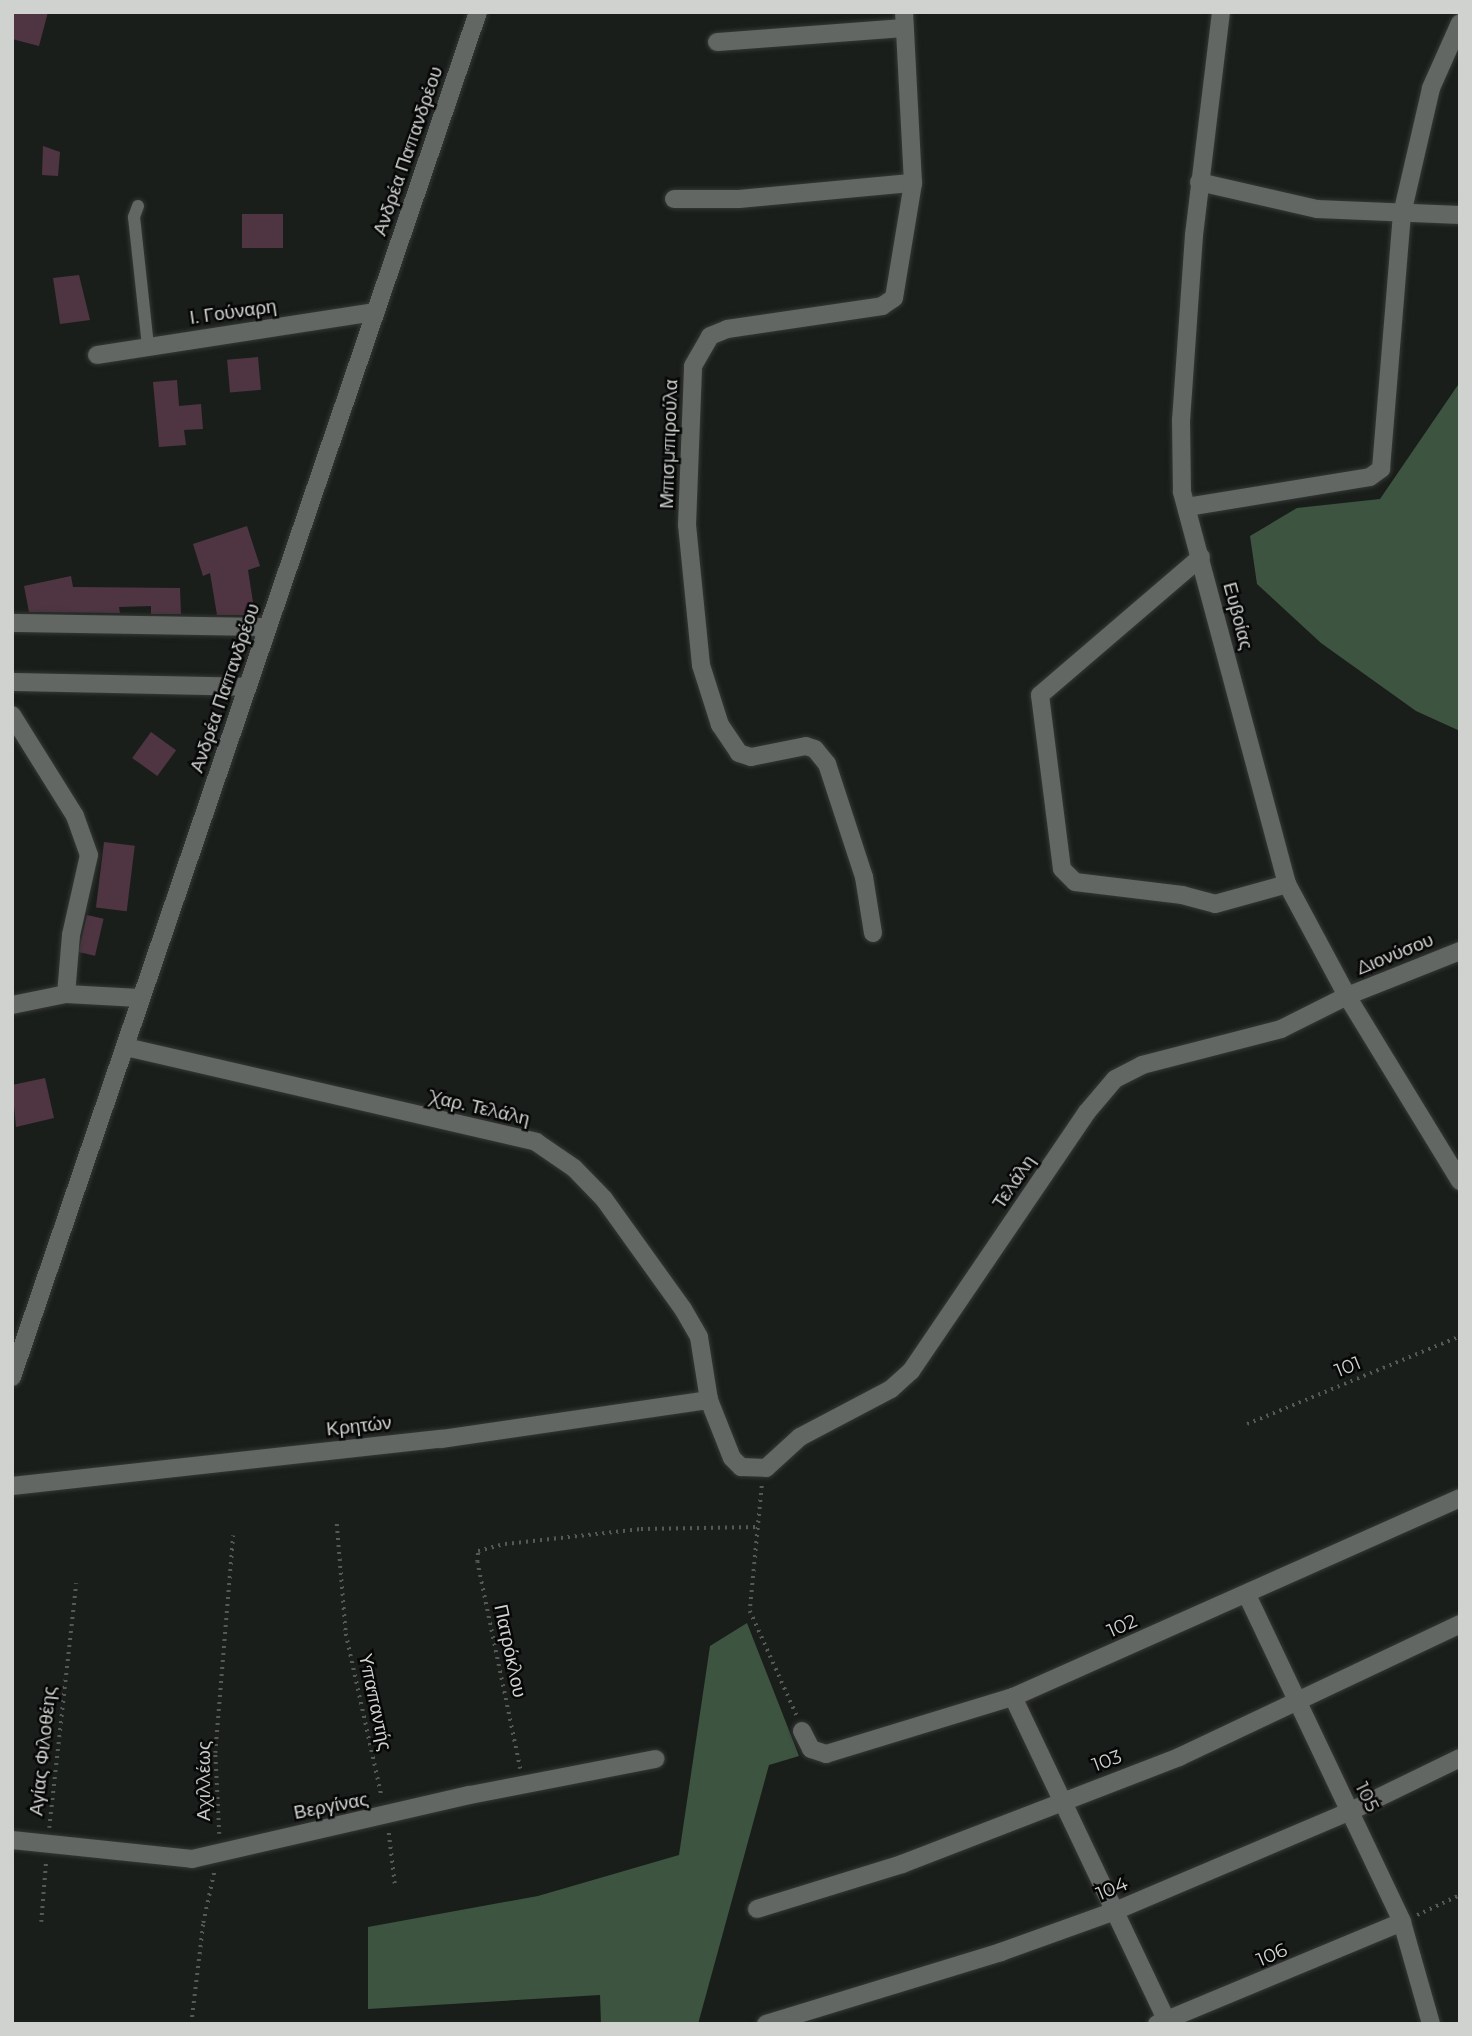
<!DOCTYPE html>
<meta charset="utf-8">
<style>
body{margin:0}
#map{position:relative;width:1472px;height:2036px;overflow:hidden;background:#1a1e1a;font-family:Montserrat,sans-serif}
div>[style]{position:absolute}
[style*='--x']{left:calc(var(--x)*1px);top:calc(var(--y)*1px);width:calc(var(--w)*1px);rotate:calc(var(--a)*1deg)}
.forest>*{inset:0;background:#3d5440}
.building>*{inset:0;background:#4f3542;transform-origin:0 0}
.path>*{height:3.5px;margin-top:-1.75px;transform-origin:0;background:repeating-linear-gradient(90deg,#565956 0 2px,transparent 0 7px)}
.roads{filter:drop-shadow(0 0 2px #353835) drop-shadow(0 0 2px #353835)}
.lane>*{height:12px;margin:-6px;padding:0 6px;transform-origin:6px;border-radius:6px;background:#626763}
.street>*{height:18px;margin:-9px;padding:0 9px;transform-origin:9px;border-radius:9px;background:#626763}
.secondary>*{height:18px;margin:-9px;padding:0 9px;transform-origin:9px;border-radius:9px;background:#626763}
span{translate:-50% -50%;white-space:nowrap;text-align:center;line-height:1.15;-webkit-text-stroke:5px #060706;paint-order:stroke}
.street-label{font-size:19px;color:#cfd2cf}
.frame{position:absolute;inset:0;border:14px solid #cfd2cf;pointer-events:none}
</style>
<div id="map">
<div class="forest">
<div style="clip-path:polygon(1460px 382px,1460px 731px,1416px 711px,1321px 643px,1257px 584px,1250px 536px,1297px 508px,1380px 499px)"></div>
<div style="clip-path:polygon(747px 1623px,799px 1756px,769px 1765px,698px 2024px,601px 2024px,600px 1995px,368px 2009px,368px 1927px,538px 1896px,679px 1855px,710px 1646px)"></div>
</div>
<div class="building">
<div style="clip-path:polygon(12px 12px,48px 12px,39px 46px,12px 39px)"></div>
<div style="clip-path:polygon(43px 146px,60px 152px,58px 176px,42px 175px)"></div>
<div style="left:283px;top:214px;width:34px;height:41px;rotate:90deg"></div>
<div style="clip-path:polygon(79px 275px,90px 320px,60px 324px,53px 278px)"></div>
<div style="left:258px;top:357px;width:33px;height:31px;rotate:85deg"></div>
<div style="clip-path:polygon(177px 380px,179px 406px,201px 404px,203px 429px,184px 430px,186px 445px,159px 447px,153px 382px)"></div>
<div style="clip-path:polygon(247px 526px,260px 566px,248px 570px,255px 615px,217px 615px,210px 573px,203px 576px,193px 544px)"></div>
<div style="clip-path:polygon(71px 576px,73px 587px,180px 588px,181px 614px,151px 614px,151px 606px,119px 607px,120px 613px,29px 612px,24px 586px)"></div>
<div style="left:151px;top:732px;width:31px;height:32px;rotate:36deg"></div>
<div style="left:104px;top:842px;width:31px;height:66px;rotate:7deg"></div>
<div style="left:87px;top:915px;width:17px;height:38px;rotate:13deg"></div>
<div style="clip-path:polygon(45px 1078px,54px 1118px,16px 1127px,12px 1085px)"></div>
</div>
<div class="path">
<div style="--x:1247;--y:1424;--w:230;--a:-22.4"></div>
<div style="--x:762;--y:1486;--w:126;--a:95.5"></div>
<div style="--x:750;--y:1611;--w:115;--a:65.9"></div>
<div style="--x:337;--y:1524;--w:110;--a:85.3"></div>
<div style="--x:346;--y:1634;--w:168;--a:77.6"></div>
<div style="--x:520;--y:1769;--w:211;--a:-101.7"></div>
<div style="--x:477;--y:1562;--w:11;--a:-85"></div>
<div style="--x:478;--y:1551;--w:28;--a:-15"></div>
<div style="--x:505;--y:1544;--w:137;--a:-6.3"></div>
<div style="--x:641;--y:1529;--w:118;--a:-1"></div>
<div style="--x:49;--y:1828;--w:246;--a:-83.7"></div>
<div style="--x:389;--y:1833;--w:51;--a:83.3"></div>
<div style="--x:219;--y:1834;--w:81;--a:-92.8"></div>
<div style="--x:215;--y:1753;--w:218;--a:-85.3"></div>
<div style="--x:1417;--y:1915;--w:47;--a:-24.9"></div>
<div style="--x:41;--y:1922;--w:62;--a:-85.4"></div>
<div style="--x:191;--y:2024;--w:102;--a:-83.2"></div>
<div style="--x:203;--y:1923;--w:52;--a:-77.8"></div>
</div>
<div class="roads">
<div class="lane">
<div style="--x:138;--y:206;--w:12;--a:110"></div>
<div style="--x:134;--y:217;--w:130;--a:83.8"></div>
</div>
<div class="street">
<div style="--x:717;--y:42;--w:188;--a:-4.3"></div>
<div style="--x:1199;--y:182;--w:121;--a:12.9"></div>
<div style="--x:1317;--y:209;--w:143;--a:2.4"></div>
<div style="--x:674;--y:199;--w:65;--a:0"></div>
<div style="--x:739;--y:199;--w:175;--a:-5.3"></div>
<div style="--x:97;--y:355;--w:281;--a:-8.8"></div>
<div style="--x:1187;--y:507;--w:185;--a:-9.3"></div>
<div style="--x:1370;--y:477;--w:14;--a:-36"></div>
<div style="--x:1381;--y:469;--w:256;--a:-85.3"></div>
<div style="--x:1402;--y:214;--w:129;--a:-77"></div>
<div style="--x:1431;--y:88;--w:71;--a:-66"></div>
<div style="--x:1201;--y:557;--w:212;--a:139.4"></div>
<div style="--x:1040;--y:695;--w:175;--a:82.8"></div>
<div style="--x:1062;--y:869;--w:18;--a:45"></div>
<div style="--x:1075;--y:882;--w:108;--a:6.9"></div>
<div style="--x:1182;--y:895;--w:34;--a:15"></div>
<div style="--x:1215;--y:904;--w:75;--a:-15.5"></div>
<div style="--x:12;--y:623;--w:256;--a:0.9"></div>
<div style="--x:12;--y:682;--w:235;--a:1.2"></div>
<div style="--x:12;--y:715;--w:119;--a:58"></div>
<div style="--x:75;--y:816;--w:41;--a:70.3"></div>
<div style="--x:89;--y:855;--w:82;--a:102.7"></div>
<div style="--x:71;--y:935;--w:59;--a:94.8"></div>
<div style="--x:873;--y:933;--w:57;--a:-99.1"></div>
<div style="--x:864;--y:877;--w:119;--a:-108.1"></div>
<div style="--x:827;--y:764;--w:19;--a:-129"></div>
<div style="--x:815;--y:749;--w:9;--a:-162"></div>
<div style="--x:806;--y:746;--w:56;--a:168.7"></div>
<div style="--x:751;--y:757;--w:13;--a:-162"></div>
<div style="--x:739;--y:753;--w:34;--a:-124"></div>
<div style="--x:720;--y:725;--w:63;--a:-107.6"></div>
<div style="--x:701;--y:665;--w:141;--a:-95.7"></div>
<div style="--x:687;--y:525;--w:159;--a:-87.8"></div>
<div style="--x:693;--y:366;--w:34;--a:-60"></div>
<div style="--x:710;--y:336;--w:18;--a:-22"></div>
<div style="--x:727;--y:329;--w:157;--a:-8.4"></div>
<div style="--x:882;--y:306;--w:14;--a:-34"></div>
<div style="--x:894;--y:298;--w:117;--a:-80.6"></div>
<div style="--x:913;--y:183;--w:171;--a:-93"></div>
<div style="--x:12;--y:1005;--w:55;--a:-11.5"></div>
<div style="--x:66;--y:994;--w:73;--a:3.1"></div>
<div style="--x:126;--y:1047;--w:421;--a:13"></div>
<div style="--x:536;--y:1142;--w:46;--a:34.4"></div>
<div style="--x:574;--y:1168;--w:43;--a:45.9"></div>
<div style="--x:604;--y:1199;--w:135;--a:54.3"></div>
<div style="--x:683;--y:1309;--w:32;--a:60"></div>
<div style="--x:699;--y:1337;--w:64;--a:81"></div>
<div style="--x:709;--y:1400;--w:62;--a:68.4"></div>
<div style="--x:732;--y:1458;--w:13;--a:45"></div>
<div style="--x:741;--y:1467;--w:25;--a:2"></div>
<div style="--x:766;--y:1468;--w:46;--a:-42.4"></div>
<div style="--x:800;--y:1437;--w:103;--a:-27.8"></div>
<div style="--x:891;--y:1389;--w:27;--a:-42"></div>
<div style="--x:911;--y:1371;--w:313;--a:-55.8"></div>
<div style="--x:1087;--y:1112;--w:43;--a:-49.7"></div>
<div style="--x:1115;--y:1079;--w:30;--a:-27"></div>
<div style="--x:1142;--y:1065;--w:144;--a:-14.5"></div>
<div style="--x:1281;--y:1029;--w:74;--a:-26.6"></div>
<div style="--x:1347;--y:996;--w:122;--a:-21.7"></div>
<div style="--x:12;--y:1486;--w:432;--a:-6.3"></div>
<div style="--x:441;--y:1439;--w:271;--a:-8.3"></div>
<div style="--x:1247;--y:1595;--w:362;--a:64.6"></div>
<div style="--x:1402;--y:1922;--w:106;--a:74.1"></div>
<div style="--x:1013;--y:1697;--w:362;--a:64.6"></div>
<div style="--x:802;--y:1731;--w:20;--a:63"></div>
<div style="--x:811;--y:1749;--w:16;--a:18"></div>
<div style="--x:826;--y:1754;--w:195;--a:-17"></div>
<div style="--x:1013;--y:1697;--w:489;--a:-24"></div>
<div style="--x:12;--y:1840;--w:181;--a:6"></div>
<div style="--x:192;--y:1859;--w:285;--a:-13"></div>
<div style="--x:470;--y:1795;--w:189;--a:-11"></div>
<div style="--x:757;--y:1909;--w:152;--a:-17.2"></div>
<div style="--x:902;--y:1864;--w:297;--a:-21.1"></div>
<div style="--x:1179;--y:1757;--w:311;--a:-25.3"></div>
<div style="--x:766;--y:2024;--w:246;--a:-17"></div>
<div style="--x:1001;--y:1952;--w:121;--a:-19.8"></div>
<div style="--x:1115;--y:1911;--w:256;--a:-23"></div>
<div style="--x:1351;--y:1811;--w:121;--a:-25.9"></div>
<div style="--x:1157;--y:2024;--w:265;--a:-22.6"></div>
</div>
<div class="secondary">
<div style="--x:1221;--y:12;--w:225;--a:96.9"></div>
<div style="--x:1194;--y:235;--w:185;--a:94"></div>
<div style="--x:1181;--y:420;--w:72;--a:89.2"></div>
<div style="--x:1182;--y:492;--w:406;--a:75"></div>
<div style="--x:1287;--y:884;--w:127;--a:61.8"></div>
<div style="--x:1347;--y:996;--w:217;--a:58.6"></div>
<div style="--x:12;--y:1377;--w:1442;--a:-71.15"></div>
</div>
</div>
<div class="street-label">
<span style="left:408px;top:151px;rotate:-71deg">Ανδρέα Παπανδρέου</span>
<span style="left:233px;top:312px;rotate:-8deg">Ι. Γούναρη</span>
<span style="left:669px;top:444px;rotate:-88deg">Μπισμπιρούλα</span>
<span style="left:1238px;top:616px;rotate:75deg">Ευβοίας</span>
<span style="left:225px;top:688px;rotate:-71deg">Ανδρέα Παπανδρέου</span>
<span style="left:1395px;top:954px;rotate:-22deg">Διονύσου</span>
<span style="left:480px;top:1108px;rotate:13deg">Χαρ. Τελάλη</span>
<span style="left:1014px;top:1182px;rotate:-56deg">Τελάλη</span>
<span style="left:1348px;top:1367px;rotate:-22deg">101</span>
<span style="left:359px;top:1426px;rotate:-6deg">Κρητών</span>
<span style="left:1122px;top:1626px;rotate:-24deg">102</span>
<span style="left:510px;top:1651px;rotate:78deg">Πατρόκλου</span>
<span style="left:375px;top:1702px;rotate:78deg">Υπαπαντής</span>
<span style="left:43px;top:1751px;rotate:-84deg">Αγίας Φιλοθέης</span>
<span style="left:1107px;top:1761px;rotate:-20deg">103</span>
<span style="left:204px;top:1781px;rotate:-90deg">Αχιλλέως</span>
<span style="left:1367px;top:1797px;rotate:64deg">105</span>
<span style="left:331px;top:1806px;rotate:-11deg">Βεργίνας</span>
<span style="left:1112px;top:1889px;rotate:-22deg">104</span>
<span style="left:1272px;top:1955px;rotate:-23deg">106</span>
</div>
<div class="frame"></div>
</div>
